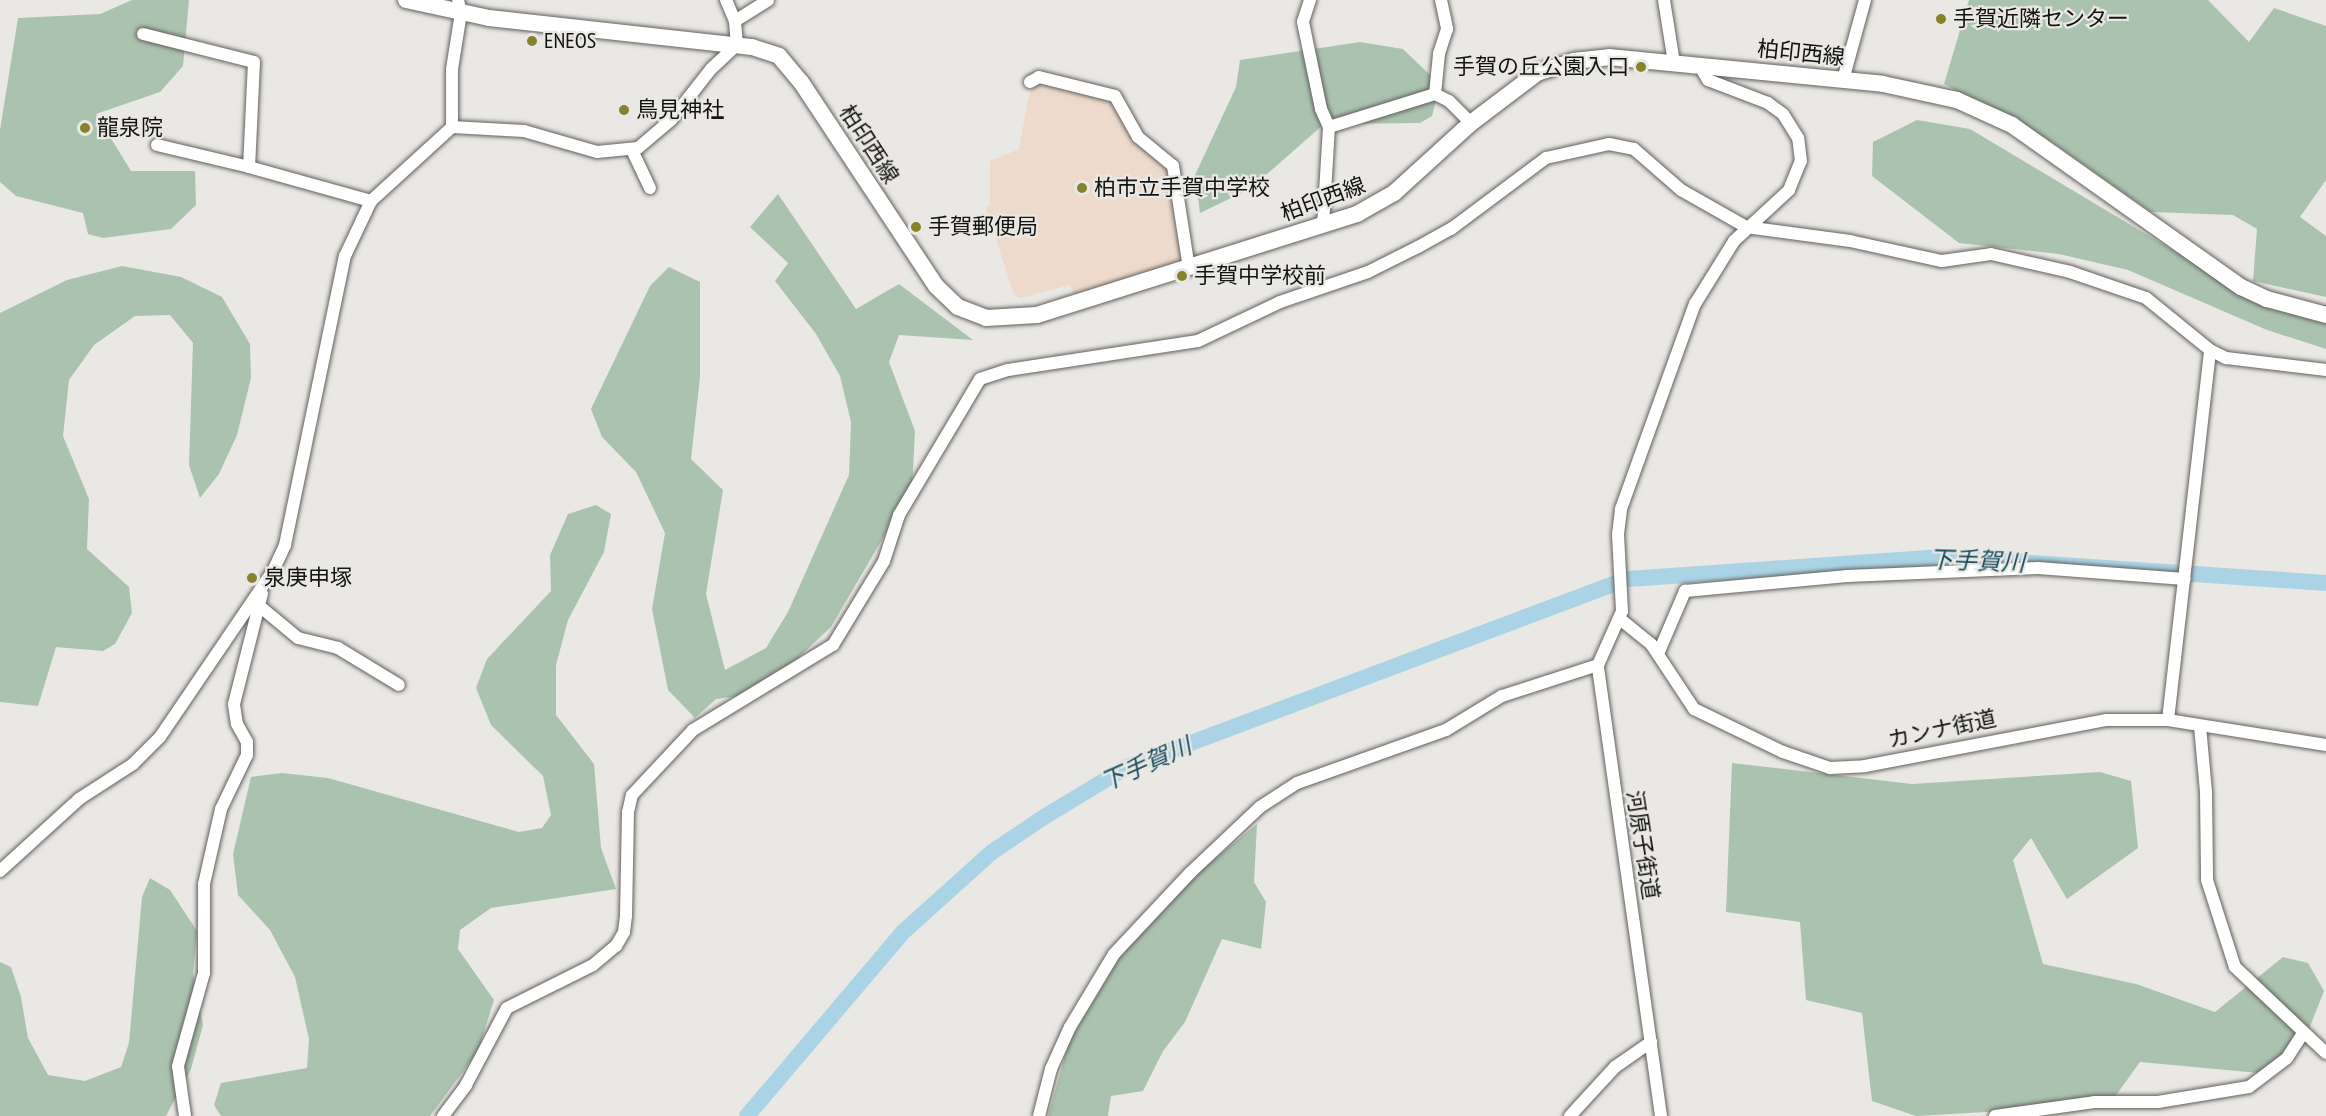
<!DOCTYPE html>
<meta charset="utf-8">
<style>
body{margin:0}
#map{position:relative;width:2326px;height:1116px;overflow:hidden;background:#eae8e4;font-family:"PT Sans Narrow","Noto Sans JP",sans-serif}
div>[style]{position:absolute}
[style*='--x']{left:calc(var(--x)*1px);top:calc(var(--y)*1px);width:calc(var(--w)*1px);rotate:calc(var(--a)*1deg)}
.education>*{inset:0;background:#eedacb}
.green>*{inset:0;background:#aac3af}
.river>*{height:16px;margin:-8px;padding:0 8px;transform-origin:8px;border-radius:8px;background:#aad4e6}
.roads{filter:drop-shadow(0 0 2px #62605c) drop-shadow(0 0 2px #62605c)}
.minor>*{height:12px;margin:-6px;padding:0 6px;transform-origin:6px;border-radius:6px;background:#fff}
.major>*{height:16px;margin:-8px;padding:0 8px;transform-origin:8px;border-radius:8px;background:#fff}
.dots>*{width:16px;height:16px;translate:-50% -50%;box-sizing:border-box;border:3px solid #eae8e4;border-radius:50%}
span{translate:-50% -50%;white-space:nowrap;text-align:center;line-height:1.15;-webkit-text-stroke:4.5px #eae8e4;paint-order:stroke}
.poi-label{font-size:22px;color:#131311}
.left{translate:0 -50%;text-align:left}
.right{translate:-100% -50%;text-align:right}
.street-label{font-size:22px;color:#131311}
.water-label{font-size:24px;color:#174e62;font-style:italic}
</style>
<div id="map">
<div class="education">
<div style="clip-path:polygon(1039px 81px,1109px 97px,1167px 164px,1185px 256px,1180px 262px,1075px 296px,1070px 285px,1020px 298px,1014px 295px,986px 208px,990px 204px,990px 161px,1019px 149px,1028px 99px,1034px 83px)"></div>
</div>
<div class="green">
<div style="clip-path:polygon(132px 0,189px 0,183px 66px,160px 92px,96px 114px,131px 171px,195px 171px,196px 205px,171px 229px,103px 238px,88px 234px,83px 213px,16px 196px,0 182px,0 130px,18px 18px,100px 14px)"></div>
<div style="clip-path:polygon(1969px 0,2208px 0,2249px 42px,2274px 8px,2326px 26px,2326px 180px,2300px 217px,2326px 236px,2326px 297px,2253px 281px,2257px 229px,2233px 215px,2151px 212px,2049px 140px,1944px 84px)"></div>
<div style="clip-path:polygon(1360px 42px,1403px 49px,1430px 75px,1438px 92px,1432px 116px,1420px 123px,1324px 124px,1250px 189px,1200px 213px,1195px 175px,1236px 87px,1240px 60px)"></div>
<div style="clip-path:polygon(1917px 120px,1970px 129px,2273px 310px,2326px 320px,2326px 349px,2267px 330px,2128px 270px,2059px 254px,1959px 243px,1872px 176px,1873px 142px)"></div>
<div style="clip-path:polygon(778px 194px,856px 309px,899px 284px,973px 340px,899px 335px,889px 362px,915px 431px,912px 488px,831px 627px,784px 671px,739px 696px,716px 699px,695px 718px,668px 690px,652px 609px,665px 533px,636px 472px,602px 437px,591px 409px,650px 286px,669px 267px,700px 282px,700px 377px,691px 459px,723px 490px,706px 594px,725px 670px,766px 648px,788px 612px,849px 475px,851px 422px,840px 376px,816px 334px,775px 281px,788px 263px,750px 227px)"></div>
<div style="clip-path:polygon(122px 266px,181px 277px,222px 297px,250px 344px,251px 378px,237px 435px,219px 474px,200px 498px,189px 465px,193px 343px,170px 315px,135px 316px,94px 345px,69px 380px,63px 436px,89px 499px,87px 549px,129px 587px,132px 613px,115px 644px,103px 651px,56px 647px,38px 706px,0 702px,0 313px,67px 280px)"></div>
<div style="clip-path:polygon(596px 505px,611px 514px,604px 552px,568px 620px,556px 665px,556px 715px,594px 764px,601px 848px,616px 889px,491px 908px,460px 930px,458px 949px,494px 1000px,478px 1051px,430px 1116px,221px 1116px,214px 1105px,221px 1083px,307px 1068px,309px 1039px,295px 977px,270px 930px,238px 895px,233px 854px,251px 777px,282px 773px,328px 778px,519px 832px,542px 828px,551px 815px,543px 776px,491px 725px,476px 688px,487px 659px,551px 591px,550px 555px,568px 514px)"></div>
<div style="clip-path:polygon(1732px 763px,1912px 784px,2100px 772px,2131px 781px,2138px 848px,2067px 899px,2031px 838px,2013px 860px,2043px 964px,2136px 984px,2215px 1012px,2283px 957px,2308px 963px,2324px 991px,2305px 1039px,2259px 1073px,2140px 1062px,2109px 1105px,1916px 1116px,1872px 1101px,1862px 1013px,1806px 1000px,1800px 922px,1726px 912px)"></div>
<div style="clip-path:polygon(1257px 824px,1254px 882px,1266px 902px,1261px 949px,1222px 939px,1185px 1022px,1163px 1051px,1143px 1091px,1111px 1096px,1108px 1116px,1048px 1116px,1069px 1042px,1123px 952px,1199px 872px)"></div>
<div style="clip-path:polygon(150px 878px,170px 890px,197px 931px,193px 974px,203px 1025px,191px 1069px,166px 1116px,0 1116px,0 962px,11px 967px,21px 997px,28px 1038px,48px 1075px,85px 1081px,121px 1067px,129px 1043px,142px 897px)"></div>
</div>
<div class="river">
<div style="--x:1628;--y:579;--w:318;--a:-4"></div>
<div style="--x:1945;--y:557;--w:382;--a:3.9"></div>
<div style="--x:747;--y:1116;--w:240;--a:-49.7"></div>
<div style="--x:902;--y:933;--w:121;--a:-42"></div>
<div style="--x:992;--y:852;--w:63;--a:-33.9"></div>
<div style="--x:1044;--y:817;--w:97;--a:-31.1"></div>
<div style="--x:1127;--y:767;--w:522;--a:-20.62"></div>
</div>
<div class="roads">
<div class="minor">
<div style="--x:1310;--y:0;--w:23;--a:108"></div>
<div style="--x:1303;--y:22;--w:89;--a:78.3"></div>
<div style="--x:1321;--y:109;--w:20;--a:66"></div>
<div style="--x:1329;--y:127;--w:99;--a:93.5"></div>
<div style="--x:1441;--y:0;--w:30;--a:78"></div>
<div style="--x:1447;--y:29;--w:26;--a:108"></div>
<div style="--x:1439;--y:54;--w:40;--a:95.7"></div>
<div style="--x:1435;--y:94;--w:16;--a:27"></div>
<div style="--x:1449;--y:101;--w:31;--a:45"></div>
<div style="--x:1664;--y:0;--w:64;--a:81"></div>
<div style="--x:735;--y:21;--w:39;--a:-32"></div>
<div style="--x:143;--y:34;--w:114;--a:14.2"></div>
<div style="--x:254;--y:62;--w:105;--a:92.7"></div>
<div style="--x:249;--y:167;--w:127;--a:15.6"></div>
<div style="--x:1843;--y:80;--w:83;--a:-74.6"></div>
<div style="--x:1030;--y:82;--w:10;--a:-29"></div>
<div style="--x:1039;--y:77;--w:78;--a:14"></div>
<div style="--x:1115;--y:96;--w:47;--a:60.7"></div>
<div style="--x:1138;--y:137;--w:45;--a:39.6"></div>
<div style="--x:1173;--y:166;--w:103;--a:81.1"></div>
<div style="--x:452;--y:127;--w:72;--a:3.2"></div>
<div style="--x:524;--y:131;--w:76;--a:16"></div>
<div style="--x:597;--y:152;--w:41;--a:-5.6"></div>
<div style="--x:638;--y:148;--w:43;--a:-40.3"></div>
<div style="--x:671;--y:120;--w:65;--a:-51.9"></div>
<div style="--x:711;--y:69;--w:35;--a:-43"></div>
<div style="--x:737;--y:45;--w:24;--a:-95"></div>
<div style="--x:735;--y:21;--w:23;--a:-113"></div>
<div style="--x:1329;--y:127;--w:111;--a:-17.3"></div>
<div style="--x:157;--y:145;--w:95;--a:13.4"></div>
<div style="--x:632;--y:150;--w:42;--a:64.7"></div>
<div style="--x:257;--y:604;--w:53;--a:39.7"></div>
<div style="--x:298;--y:638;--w:41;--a:14"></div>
<div style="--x:338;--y:648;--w:71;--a:31.2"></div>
<div style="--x:1620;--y:619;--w:40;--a:39"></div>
<div style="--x:1651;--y:644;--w:78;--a:56.5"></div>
<div style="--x:1694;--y:709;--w:99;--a:25.8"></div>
<div style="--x:1783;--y:752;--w:50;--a:18.8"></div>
<div style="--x:1830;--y:768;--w:35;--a:-3"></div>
<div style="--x:1865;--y:766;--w:246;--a:-10.8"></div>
<div style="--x:2107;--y:720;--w:61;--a:0"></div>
<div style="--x:2168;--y:720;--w:160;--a:9"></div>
<div style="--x:1658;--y:654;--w:69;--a:-66.8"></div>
<div style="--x:1685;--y:591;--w:163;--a:-5.3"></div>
<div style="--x:1847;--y:576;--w:191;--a:-2.4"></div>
<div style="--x:2038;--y:568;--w:147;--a:4.3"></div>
<div style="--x:2168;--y:720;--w:372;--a:-83.5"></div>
<div style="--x:2200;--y:726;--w:66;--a:84.8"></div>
<div style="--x:2206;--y:792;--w:88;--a:89.3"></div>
<div style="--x:2207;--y:880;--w:91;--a:72.2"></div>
<div style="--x:2235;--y:967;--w:125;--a:43.4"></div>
<div style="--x:0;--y:871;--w:107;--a:-42.3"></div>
<div style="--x:79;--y:799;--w:64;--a:-32.9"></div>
<div style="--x:133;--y:764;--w:38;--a:-45"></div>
<div style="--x:160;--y:737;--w:201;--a:-55.8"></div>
<div style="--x:273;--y:571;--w:29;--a:-65"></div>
<div style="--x:285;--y:545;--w:295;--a:-78.3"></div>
<div style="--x:345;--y:256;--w:61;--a:-64.7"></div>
<div style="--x:371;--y:201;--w:110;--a:-42.4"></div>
<div style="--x:452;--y:127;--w:58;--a:-90"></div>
<div style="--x:452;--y:69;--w:57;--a:-80.9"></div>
<div style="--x:461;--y:13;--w:13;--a:-103"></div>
<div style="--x:185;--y:1116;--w:50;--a:-98"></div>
<div style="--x:178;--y:1066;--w:97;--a:-74.4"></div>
<div style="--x:204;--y:973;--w:89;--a:-90"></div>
<div style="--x:204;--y:884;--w:77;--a:-77.2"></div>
<div style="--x:221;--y:809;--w:60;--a:-64.3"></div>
<div style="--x:247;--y:755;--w:13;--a:-90"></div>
<div style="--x:247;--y:742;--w:21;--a:-119"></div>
<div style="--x:237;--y:724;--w:20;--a:-99"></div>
<div style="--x:234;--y:704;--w:114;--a:-75.8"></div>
<div style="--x:443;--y:1116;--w:39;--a:-53"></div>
<div style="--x:466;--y:1085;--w:87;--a:-62"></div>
<div style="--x:507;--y:1008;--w:96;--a:-26.6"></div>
<div style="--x:593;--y:965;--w:30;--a:-40"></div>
<div style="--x:616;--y:946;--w:16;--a:-60"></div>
<div style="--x:624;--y:932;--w:16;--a:-83"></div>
<div style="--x:626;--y:916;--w:104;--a:-88.9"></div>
<div style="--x:628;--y:812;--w:17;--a:-77"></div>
<div style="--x:632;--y:795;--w:89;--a:-46.8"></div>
<div style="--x:693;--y:730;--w:164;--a:-31.3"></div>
<div style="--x:833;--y:645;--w:98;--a:-58.7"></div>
<div style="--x:884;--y:561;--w:48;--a:-71.9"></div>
<div style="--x:899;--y:515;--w:158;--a:-59.2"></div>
<div style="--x:980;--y:379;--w:29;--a:-18"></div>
<div style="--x:1008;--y:370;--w:192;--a:-8.7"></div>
<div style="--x:1198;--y:341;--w:91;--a:-25.4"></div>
<div style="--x:1280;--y:302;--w:93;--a:-18.8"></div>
<div style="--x:1368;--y:272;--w:56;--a:-26.6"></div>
<div style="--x:1418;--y:247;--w:38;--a:-29"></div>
<div style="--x:1451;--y:229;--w:119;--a:-36.8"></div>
<div style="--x:1546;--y:158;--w:65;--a:-12.5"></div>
<div style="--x:1609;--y:144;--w:25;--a:11"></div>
<div style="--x:1634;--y:149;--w:62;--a:41.1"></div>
<div style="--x:1681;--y:190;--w:75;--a:29.6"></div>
<div style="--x:1746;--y:227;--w:105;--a:7.7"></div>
<div style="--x:1850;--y:241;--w:94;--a:12.3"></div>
<div style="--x:1942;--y:261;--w:49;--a:-8.1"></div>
<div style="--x:1991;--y:254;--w:81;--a:12.8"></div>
<div style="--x:2070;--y:272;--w:80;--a:18.9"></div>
<div style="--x:2146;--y:298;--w:82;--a:39.1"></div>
<div style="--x:2210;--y:350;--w:18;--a:27"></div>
<div style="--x:2226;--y:358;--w:101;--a:6.8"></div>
<div style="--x:1039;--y:1116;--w:49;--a:-75.7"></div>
<div style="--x:1051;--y:1069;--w:46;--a:-65.7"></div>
<div style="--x:1070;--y:1027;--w:85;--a:-58.9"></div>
<div style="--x:1114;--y:954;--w:111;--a:-46.8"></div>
<div style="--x:1190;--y:873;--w:96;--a:-43.3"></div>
<div style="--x:1260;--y:807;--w:44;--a:-33"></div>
<div style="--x:1297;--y:783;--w:158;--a:-19.6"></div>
<div style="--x:1446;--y:730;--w:66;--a:-31.3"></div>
<div style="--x:1502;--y:696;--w:101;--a:-17.9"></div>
<div style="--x:1570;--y:1116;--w:67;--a:-47.4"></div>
<div style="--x:1615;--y:1067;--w:44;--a:-34.8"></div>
<div style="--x:1661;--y:1116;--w:455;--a:-98"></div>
<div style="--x:1598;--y:665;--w:59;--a:-66"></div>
<div style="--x:1622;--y:611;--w:77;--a:-93"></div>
<div style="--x:1618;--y:534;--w:25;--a:-83"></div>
<div style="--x:1621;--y:509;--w:218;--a:-70.2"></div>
<div style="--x:1695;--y:304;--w:74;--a:-58.2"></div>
<div style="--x:1734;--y:241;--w:75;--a:-42.8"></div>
<div style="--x:1789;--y:190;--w:31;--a:-68"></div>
<div style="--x:1801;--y:161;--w:23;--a:-97"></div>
<div style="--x:1798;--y:138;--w:28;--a:-122"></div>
<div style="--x:1783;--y:114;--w:19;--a:-144"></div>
<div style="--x:1768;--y:103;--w:64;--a:-159"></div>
<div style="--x:1708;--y:80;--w:16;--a:-120"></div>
<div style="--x:1995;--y:1116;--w:100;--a:-8"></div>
<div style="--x:2094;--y:1102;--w:64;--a:0"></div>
<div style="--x:2158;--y:1102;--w:92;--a:-9.4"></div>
<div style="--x:2249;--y:1087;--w:48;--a:-37.3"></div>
<div style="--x:2287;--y:1058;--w:30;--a:-57"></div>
</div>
<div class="major">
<div style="--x:406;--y:0;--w:85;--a:12.2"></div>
<div style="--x:489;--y:18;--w:265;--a:6.3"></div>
<div style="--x:752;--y:47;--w:28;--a:18"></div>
<div style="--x:779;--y:56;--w:34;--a:50"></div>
<div style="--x:801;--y:82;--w:245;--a:56.5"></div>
<div style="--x:936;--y:286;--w:30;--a:44"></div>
<div style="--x:958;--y:307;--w:30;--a:21"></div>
<div style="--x:986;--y:318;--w:51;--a:-3.4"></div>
<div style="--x:1037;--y:315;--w:336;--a:-17.5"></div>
<div style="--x:1357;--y:214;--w:43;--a:-29.6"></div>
<div style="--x:1394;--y:193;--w:104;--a:-42.3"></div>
<div style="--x:1471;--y:123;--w:83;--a:-37.1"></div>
<div style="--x:1537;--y:73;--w:38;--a:-18"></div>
<div style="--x:1573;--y:61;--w:36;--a:-6"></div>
<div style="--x:1609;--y:57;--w:275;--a:5.6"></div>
<div style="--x:1883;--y:84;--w:76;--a:12.2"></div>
<div style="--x:1957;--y:100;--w:60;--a:24.4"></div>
<div style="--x:2012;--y:125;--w:281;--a:35.3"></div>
<div style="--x:2241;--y:287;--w:29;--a:25"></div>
<div style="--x:2267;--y:299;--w:61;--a:15.2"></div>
</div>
</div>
<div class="dots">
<div style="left:1941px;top:19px;background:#86832c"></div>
<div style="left:532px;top:41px;background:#86832c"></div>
<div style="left:1641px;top:67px;background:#86832c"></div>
<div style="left:624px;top:110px;background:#86832c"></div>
<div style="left:85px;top:128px;background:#86832c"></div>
<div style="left:1082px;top:188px;background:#86832c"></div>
<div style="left:916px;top:227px;background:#86832c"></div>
<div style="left:1182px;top:276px;background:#86832c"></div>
<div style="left:252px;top:578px;background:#86832c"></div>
</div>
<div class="poi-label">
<span class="left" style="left:1953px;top:19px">手賀近隣センター</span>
<span class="left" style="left:544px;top:41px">ENEOS</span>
<span class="right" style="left:1629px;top:67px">手賀の丘公園入口</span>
<span class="left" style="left:636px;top:110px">鳥見神社</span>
<span class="left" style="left:97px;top:128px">龍泉院</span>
<span class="left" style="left:1094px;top:188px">柏市立手賀中学校</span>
<span class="left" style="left:928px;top:227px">手賀郵便局</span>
<span class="left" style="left:1194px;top:276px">手賀中学校前</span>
<span class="left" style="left:264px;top:578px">泉庚申塚</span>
</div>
<div class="street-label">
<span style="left:1801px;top:53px;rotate:6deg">柏印西線</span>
<span style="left:869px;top:144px;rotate:57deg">柏印西線</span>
<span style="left:1323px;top:199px;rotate:-20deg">柏印西線</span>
<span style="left:1942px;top:729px;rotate:-12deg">カンナ街道</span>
<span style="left:1643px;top:845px;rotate:81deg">河原子街道</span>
</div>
<div class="water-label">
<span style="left:1977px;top:561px;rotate:2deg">下手賀川</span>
<span style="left:1146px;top:764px;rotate:-24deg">下手賀川</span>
</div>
</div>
